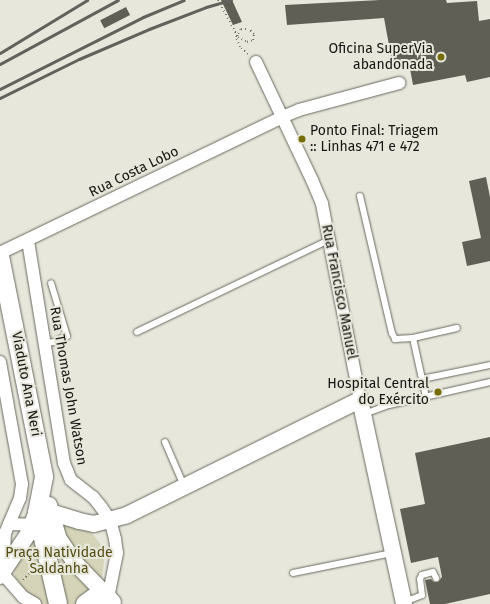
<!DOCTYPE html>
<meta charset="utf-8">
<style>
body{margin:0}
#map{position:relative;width:490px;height:604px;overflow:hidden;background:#e8e7dc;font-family:"Fira Sans",sans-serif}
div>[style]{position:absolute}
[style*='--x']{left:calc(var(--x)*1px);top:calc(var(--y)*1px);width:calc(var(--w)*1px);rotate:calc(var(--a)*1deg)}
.green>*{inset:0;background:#d5d4b9}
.building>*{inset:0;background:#605f56;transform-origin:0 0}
.path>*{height:2px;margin-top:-1px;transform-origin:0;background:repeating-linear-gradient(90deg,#74746c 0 1px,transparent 0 4px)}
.roads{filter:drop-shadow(0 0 1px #68685e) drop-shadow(0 0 1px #68685e)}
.service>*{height:6px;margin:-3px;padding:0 3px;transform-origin:3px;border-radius:3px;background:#fff}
.minor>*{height:12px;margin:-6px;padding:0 6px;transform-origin:6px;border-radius:6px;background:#fff}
.tertiary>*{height:16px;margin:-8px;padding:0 8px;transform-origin:8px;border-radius:8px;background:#fff}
.secondary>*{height:18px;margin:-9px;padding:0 9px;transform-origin:9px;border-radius:9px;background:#fff}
.rail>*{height:3px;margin:-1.5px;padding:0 1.5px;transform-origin:1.5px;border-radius:1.5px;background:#62615b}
.path-bridge>*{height:2px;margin-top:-1px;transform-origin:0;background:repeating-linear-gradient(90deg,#74746c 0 1px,transparent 0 4px)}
.dots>*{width:11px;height:11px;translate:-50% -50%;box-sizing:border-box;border:2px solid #e8e7dc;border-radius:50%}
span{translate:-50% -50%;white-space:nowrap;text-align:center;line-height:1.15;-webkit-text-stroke:4px #e8e7dc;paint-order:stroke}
.poi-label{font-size:14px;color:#151511}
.right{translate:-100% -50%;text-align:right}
.left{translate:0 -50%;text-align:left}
.street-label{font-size:14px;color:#151511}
.park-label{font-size:14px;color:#524c11}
</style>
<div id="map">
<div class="green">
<div style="clip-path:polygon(53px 518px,89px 529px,101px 545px,104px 561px,102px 577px,98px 586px,79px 604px,39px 604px,21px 589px,15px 576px,13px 559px)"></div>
</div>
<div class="building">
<div style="clip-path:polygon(221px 0,232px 0,242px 22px,233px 25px)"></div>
<div style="clip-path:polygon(380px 0,446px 0,447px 3px,477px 1px,479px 21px,490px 19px,490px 77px,467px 82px,465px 75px,413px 85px,409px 63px,393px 67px,384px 18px,287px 25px,285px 5px)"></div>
<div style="left:126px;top:7px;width:9px;height:29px;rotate:63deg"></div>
<div style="clip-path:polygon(486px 177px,490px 197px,490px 261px,467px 266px,462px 242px,481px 238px,469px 181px)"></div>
<div style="clip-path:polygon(490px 437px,490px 594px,445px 604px,430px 604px,425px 580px,431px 579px,434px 582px,438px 582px,442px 577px,438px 557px,411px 563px,400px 509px,425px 504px,415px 453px)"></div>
</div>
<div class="path">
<div style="--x:248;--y:54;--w:11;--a:-139"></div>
<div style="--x:240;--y:47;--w:11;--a:-112"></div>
<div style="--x:236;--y:37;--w:9;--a:-58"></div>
<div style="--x:241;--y:29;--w:8;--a:0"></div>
<div style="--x:85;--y:552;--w:20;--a:-11"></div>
<div style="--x:23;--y:580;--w:18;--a:-47"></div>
</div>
<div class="roads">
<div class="service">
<div style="--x:360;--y:196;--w:141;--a:76.9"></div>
<div style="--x:392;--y:333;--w:7;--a:63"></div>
<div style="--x:395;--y:339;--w:18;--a:-3"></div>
<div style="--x:413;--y:338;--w:45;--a:-12.8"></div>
<div style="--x:137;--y:332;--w:213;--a:-25.6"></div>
<div style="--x:413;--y:338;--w:60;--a:77.6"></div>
<div style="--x:46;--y:343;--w:8;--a:-7"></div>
<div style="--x:54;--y:342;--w:14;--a:-25"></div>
<div style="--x:67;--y:336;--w:55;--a:-106.8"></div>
<div style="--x:422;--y:379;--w:69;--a:-11.6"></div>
<div style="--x:364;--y:414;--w:27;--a:-20"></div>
<div style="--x:389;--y:405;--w:104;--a:-12.8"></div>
<div style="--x:165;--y:442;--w:48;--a:66.6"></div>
<div style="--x:293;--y:573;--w:101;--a:-11.4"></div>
<div style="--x:404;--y:602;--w:19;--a:-21"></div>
<div style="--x:422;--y:595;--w:16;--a:-97"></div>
<div style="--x:420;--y:579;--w:4;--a:-63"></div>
<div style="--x:422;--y:575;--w:11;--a:-15"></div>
<div style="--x:433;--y:572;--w:7;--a:63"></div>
</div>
<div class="minor">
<div style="--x:256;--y:62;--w:131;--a:64.6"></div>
<div style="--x:312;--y:180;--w:26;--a:67"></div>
<div style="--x:322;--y:204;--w:200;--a:79"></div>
<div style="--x:28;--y:241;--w:225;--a:80.8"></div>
<div style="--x:64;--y:463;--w:18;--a:68"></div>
<div style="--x:71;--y:480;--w:28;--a:38"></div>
<div style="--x:93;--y:497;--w:13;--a:51"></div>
<div style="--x:101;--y:507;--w:16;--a:55"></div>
<div style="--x:110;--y:520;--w:20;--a:75"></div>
<div style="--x:115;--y:539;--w:14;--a:82"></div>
<div style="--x:117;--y:553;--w:46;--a:101.3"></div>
<div style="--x:0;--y:253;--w:313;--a:-25.7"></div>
<div style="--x:282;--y:117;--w:18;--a:-22"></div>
<div style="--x:299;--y:110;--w:104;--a:-15.1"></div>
<div style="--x:0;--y:362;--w:124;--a:79.8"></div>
<div style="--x:22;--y:484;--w:14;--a:98"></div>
<div style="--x:20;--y:498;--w:38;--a:113"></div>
<div style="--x:5;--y:533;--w:41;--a:92.8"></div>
<div style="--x:3;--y:574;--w:30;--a:49"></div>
<div style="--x:23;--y:597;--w:14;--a:30"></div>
<div style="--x:9;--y:524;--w:23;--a:2"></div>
</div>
<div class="tertiary">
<div style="--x:49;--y:505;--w:35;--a:74"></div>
<div style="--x:59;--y:539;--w:30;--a:56"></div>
<div style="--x:76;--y:564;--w:53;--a:45.8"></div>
<div style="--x:50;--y:512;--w:30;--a:17"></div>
<div style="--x:79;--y:521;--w:15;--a:11"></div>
<div style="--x:94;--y:524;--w:34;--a:-15"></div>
<div style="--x:127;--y:515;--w:260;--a:-26.3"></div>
<div style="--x:360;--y:400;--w:209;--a:77.8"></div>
<div style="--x:0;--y:576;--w:50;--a:-56.3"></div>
<div style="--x:28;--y:534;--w:24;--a:-68"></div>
</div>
<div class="secondary">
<div style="--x:0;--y:256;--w:225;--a:78.7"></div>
<div style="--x:44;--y:477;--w:36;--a:101"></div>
<div style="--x:37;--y:512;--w:94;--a:77.1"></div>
<div style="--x:85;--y:604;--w:14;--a:-36"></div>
<div style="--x:96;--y:596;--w:12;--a:9"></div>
</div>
</div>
<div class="rail">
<div style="--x:0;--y:53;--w:102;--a:-31.3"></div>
<div style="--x:0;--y:64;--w:134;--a:-28.5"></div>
<div style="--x:0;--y:89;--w:160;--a:-26.7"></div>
<div style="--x:143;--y:17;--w:44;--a:-22.5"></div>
<div style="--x:0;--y:98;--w:88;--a:-26.3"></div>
<div style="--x:79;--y:59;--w:76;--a:-23.2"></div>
<div style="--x:149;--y:29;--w:61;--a:-21.1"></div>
<div style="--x:206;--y:7;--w:26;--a:-16"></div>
</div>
<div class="path-bridge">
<div style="--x:218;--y:0;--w:42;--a:61.6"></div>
<div style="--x:238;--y:37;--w:10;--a:29"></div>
<div style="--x:247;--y:42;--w:6;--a:-18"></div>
<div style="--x:253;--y:40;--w:6;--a:-81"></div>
<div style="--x:254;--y:34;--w:7;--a:-135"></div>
</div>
<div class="dots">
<div style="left:441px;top:57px;background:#756c08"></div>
<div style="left:302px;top:139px;background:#756c08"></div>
<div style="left:438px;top:392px;background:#756c08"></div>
</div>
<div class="poi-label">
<span class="right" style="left:433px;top:57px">Oficina SuperVia<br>abandonada</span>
<span class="left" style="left:310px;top:139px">Ponto Final: Triagem<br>:: Linhas 471 e 472</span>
<span class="right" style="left:429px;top:392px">Hospital Central<br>do Exército</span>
</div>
<div class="street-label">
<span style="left:134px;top:172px;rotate:-26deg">Rua Costa Lobo</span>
<span style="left:339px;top:292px;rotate:79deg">Rua Francisco Manuel</span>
<span style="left:26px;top:384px;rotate:79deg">Viaduto Ana Neri</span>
<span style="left:68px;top:386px;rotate:80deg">Rua Thomas John Watson</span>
</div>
<div class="park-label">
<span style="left:59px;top:561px">Praça Natividade<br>Saldanha</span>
</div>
</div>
